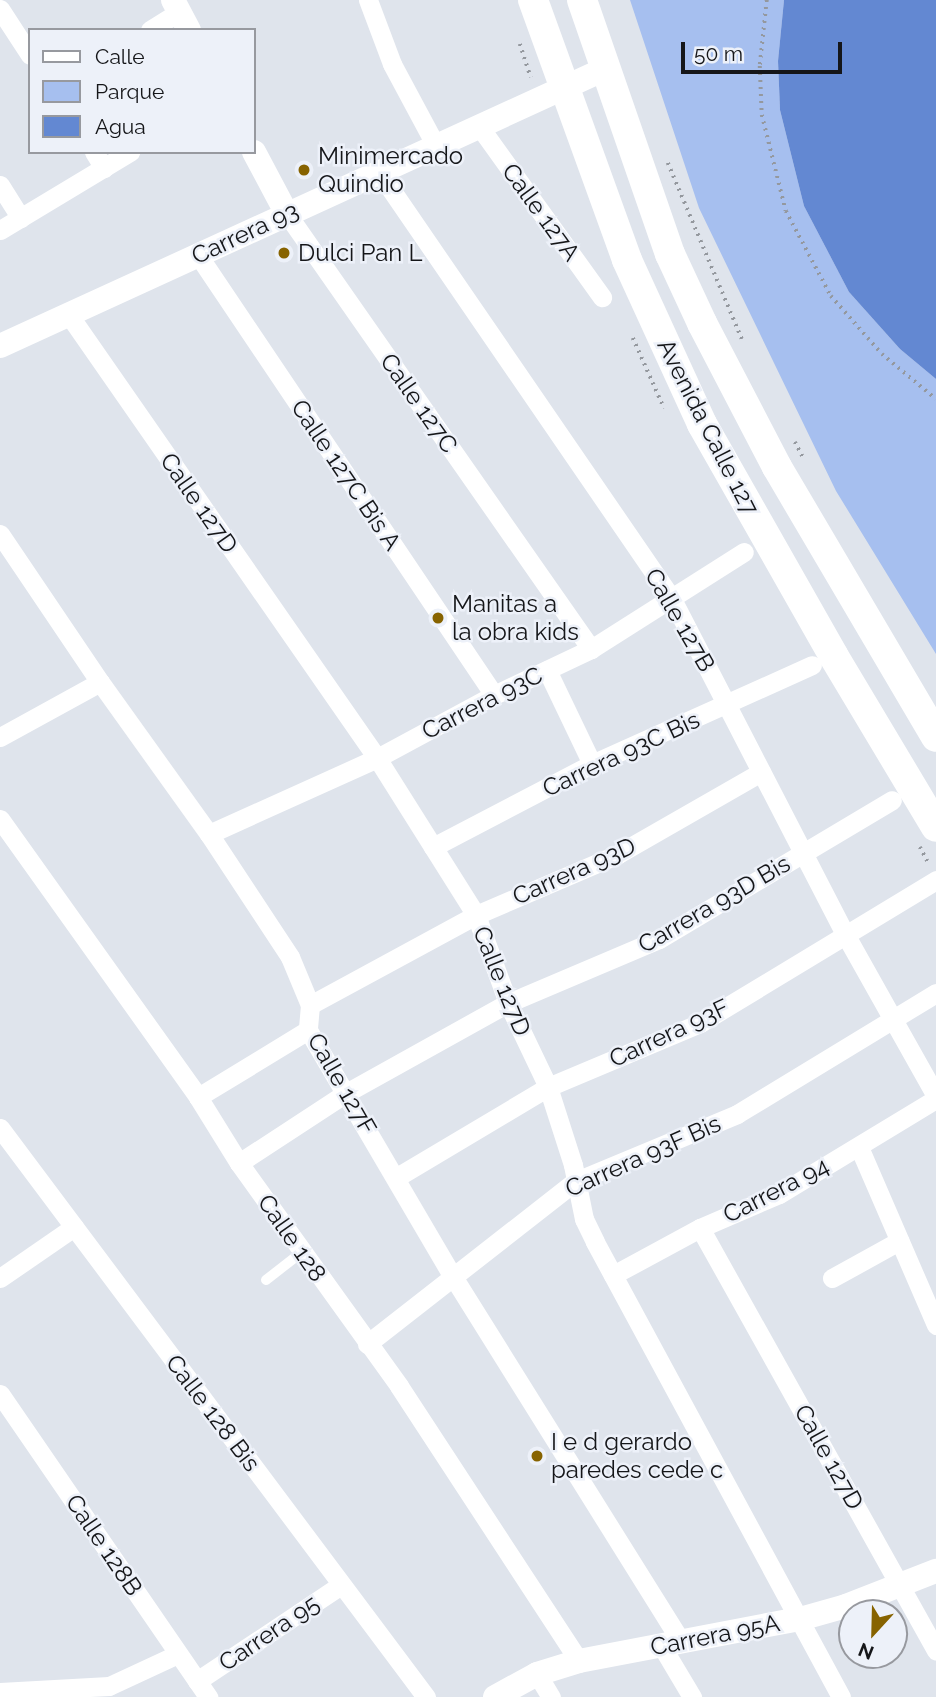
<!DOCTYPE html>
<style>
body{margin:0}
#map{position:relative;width:936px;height:1697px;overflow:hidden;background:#dfe4ec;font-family:Raleway,sans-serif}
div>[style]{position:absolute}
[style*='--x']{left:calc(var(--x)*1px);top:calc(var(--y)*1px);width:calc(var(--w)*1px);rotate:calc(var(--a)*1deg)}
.green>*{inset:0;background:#a6bfef}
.water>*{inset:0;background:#6388d2}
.path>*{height:3.5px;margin-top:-1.75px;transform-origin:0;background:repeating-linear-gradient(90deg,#94989e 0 2px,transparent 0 7px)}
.service>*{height:10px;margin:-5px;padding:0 5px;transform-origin:5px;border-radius:5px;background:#fff}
.minor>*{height:19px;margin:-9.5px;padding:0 9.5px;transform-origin:9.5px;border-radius:9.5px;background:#fff}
.tertiary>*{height:24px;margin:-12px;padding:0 12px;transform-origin:12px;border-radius:12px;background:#fff}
.primary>*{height:30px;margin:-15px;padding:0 15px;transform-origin:15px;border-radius:15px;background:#fff}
.dots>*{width:19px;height:19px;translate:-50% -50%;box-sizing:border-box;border:4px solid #edf1f9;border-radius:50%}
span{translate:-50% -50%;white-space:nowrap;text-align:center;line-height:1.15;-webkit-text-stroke:5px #edf1f9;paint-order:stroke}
.poi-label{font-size:24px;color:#151619}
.left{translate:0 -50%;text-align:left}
.street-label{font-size:24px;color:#151619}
.legend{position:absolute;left:28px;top:28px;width:228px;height:126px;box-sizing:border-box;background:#edf1f9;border:2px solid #97999f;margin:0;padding:9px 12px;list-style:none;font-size:21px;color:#151619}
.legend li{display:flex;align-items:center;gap:14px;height:35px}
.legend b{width:35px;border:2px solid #97999f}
.north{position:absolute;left:838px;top:1599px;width:70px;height:70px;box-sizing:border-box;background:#edf1f9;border:2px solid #97999f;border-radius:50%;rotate:202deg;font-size:19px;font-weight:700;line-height:28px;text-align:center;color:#151619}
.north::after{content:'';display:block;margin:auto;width:24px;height:32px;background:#876300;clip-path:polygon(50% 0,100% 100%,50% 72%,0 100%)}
.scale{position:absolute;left:681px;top:42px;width:161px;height:32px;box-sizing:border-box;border:4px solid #151619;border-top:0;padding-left:9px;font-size:21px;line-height:24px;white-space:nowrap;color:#151619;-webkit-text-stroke:5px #edf1f9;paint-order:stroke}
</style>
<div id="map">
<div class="green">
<div style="clip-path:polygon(630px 0,784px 0,778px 61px,780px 110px,804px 206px,849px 292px,900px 349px,936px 379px,936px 654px,836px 491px,699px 208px)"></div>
</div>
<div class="water">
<div style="clip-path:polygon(784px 0,936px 0,936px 379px,900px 349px,849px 292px,804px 206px,780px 110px,778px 61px)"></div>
</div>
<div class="path">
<div style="--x:767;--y:0;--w:66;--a:96.1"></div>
<div style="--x:760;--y:66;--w:49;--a:87.7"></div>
<div style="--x:762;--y:115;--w:99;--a:76"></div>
<div style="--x:786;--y:211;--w:96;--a:62.1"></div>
<div style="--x:831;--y:296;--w:77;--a:48.7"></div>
<div style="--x:882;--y:354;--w:70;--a:39.8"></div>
<div style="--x:520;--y:44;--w:35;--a:72"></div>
<div style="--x:668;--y:163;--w:191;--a:67.2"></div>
<div style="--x:633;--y:338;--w:77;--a:66.1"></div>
<div style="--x:795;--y:442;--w:17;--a:62"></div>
<div style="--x:920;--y:847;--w:17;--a:62"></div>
</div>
<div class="service">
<div style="--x:266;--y:1280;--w:46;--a:-37.9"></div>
</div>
<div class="minor">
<div style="--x:368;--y:0;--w:68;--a:69.4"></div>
<div style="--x:392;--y:64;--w:93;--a:61.8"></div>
<div style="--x:0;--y:9;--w:55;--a:56.9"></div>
<div style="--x:150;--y:30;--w:34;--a:-32"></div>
<div style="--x:479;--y:126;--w:211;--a:54.3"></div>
<div style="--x:94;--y:152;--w:19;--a:58"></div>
<div style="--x:379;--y:172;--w:518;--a:55.54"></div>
<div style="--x:672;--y:599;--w:377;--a:62.7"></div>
<div style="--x:845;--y:934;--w:186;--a:60.7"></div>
<div style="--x:0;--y:185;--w:39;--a:58"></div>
<div style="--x:287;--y:214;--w:531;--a:55.05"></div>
<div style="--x:0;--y:230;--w:152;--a:-31"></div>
<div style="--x:198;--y:255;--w:530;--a:56.07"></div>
<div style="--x:69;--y:315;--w:540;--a:55.19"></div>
<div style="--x:377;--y:758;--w:186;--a:57.8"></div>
<div style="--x:476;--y:915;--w:94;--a:70"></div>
<div style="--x:508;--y:1003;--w:93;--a:64.5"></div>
<div style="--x:548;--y:1087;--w:82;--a:72.2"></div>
<div style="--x:573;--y:1165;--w:55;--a:78.5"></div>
<div style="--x:584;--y:1219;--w:25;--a:64"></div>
<div style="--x:595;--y:1242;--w:517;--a:61.6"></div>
<div style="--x:0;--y:534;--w:179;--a:56"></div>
<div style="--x:100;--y:682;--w:187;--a:54.4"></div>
<div style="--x:209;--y:834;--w:147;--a:56.6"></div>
<div style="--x:290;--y:957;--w:52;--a:67.4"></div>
<div style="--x:310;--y:1005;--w:25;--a:95"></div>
<div style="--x:308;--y:1030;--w:284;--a:59.6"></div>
<div style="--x:452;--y:1275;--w:432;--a:58"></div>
<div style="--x:547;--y:670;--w:104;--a:64.4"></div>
<div style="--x:0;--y:737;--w:114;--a:-28.8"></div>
<div style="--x:0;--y:819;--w:341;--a:54.5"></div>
<div style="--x:198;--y:1097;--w:78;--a:58.2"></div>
<div style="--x:239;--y:1163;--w:274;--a:54.3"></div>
<div style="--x:399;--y:1386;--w:329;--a:56.8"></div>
<div style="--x:209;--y:834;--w:184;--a:-24.3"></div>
<div style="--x:377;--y:758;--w:133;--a:-28.3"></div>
<div style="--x:494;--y:695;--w:107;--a:-25.4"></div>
<div style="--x:591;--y:649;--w:181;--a:-32.4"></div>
<div style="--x:433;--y:847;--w:179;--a:-27.6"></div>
<div style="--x:592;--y:764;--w:241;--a:-24.2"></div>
<div style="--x:310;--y:1005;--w:189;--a:-28.5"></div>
<div style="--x:476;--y:915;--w:155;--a:-23.2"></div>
<div style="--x:618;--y:854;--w:165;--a:-29.8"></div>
<div style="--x:198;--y:1097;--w:129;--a:-31.3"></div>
<div style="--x:0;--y:1128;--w:711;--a:53.18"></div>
<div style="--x:859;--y:1147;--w:194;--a:66.6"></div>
<div style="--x:239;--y:1163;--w:128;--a:-33.2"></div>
<div style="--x:346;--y:1093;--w:185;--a:-29.1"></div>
<div style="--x:508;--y:1003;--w:164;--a:-23"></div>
<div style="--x:659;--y:939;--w:271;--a:-30.8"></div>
<div style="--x:397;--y:1177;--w:176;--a:-30.8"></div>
<div style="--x:548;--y:1087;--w:165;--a:-22.8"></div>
<div style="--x:700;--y:1023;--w:276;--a:-31.2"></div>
<div style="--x:700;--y:1228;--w:484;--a:60.8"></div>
<div style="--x:613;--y:1275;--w:99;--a:-28.4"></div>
<div style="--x:700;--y:1228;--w:86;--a:-23.3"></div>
<div style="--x:779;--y:1194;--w:184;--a:-31.2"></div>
<div style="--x:0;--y:1278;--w:90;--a:-34.6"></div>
<div style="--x:832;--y:1278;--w:77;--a:-28.9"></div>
<div style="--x:367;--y:1344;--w:263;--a:-38"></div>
<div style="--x:574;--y:1182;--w:177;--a:-22.6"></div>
<div style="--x:737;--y:1114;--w:233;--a:-31.3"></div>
<div style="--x:0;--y:1394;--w:368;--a:55.5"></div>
<div style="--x:661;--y:1645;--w:61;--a:59.2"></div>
<div style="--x:537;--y:1674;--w:27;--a:59"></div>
<div style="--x:197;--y:1681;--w:173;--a:-33.7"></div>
<div style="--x:0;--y:1692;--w:109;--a:-3.2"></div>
<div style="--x:109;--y:1686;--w:76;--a:-24.9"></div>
</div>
<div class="tertiary">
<div style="--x:173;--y:0;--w:34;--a:62"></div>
<div style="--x:254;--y:152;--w:70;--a:62"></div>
<div style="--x:0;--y:346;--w:665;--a:-24.6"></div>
<div style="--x:495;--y:1697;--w:48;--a:-28.7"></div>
<div style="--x:537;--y:1674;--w:44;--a:-17.2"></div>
<div style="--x:579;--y:1661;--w:225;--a:-10.8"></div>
<div style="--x:800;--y:1619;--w:48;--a:-15.8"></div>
<div style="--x:846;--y:1606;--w:97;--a:-21.3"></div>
</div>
<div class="primary">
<div style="--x:533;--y:0;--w:276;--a:70.1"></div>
<div style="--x:627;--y:260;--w:180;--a:65.4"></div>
<div style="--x:702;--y:424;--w:266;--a:60.4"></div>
<div style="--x:833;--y:655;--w:200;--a:59.1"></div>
<div style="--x:582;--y:0;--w:269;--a:70.9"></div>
<div style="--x:670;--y:254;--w:76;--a:65.1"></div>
<div style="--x:702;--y:323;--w:162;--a:62.5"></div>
<div style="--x:777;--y:467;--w:313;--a:59.5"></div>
</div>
<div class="dots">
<div style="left:304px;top:170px;background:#876300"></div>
<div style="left:284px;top:253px;background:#876300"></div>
<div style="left:438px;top:618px;background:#876300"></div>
<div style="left:537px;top:1456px;background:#876300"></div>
</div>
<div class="poi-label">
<span class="left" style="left:318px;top:170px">Minimercado<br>Quindio</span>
<span class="left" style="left:298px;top:253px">Dulci Pan L</span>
<span class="left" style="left:452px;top:618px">Manitas a<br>la obra kids</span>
<span class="left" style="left:551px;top:1456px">I e d gerardo<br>paredes cede c</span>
</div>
<div class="street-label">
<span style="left:541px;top:212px;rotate:54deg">Calle 127A</span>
<span style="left:245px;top:233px;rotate:-25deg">Carrera 93</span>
<span style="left:419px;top:403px;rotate:55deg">Calle 127C</span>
<span style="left:708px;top:427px;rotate:63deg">Avenida Calle 127</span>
<span style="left:346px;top:475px;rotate:56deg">Calle 127C Bis A</span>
<span style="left:199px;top:503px;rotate:55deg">Calle 127D</span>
<span style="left:680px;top:620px;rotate:60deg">Calle 127B</span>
<span style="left:482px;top:703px;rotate:-27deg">Carrera 93C</span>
<span style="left:621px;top:754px;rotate:-25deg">Carrera 93C Bis</span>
<span style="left:574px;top:871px;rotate:-24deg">Carrera 93D</span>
<span style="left:714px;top:904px;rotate:-30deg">Carrera 93D Bis</span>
<span style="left:502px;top:981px;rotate:68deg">Calle 127D</span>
<span style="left:669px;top:1033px;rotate:-25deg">Carrera 93F</span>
<span style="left:342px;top:1084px;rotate:60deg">Calle 127F</span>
<span style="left:643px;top:1156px;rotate:-24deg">Carrera 93F Bis</span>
<span style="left:776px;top:1190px;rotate:-27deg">Carrera 94</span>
<span style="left:292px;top:1238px;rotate:55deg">Calle 128</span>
<span style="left:213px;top:1413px;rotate:53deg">Calle 128 Bis</span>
<span style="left:829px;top:1457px;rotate:61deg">Calle 127D</span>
<span style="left:104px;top:1545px;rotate:56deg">Calle 128B</span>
<span style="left:269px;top:1633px;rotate:-34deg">Carrera 95</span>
<span style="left:715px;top:1635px;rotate:-11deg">Carrera 95A</span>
</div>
<ul class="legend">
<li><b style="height:9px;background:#fff"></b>Calle</li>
<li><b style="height:19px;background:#a6bfef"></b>Parque</li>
<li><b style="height:19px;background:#6388d2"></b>Agua</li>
</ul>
<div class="north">N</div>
<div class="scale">50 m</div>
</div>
